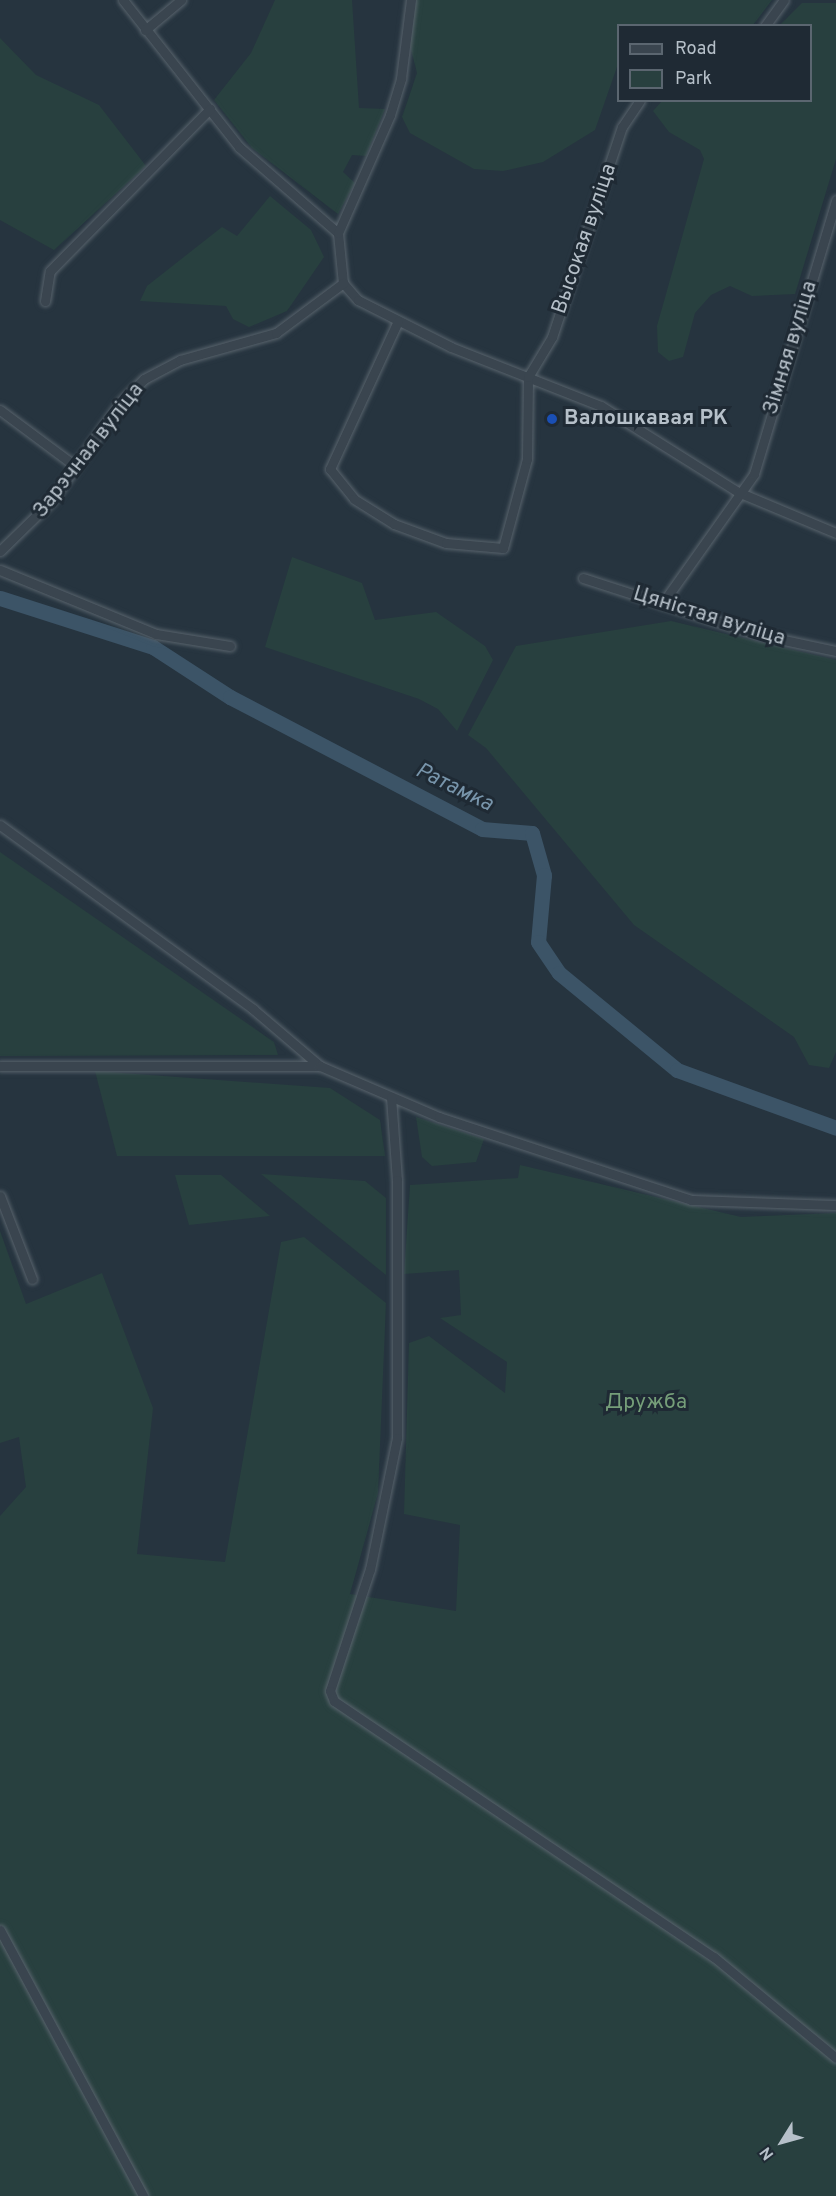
<!DOCTYPE html>
<meta charset="utf-8">
<style>
body{margin:0}
#map{position:relative;width:836px;height:2196px;overflow:hidden;background:#26343f;font-family:Overpass,sans-serif}
div>[style]{position:absolute}
[style*='--x']{left:calc(var(--x)*1px);top:calc(var(--y)*1px);width:calc(var(--w)*1px);rotate:calc(var(--a)*1deg)}
.green>*{inset:0;background:#28403f}
.river>*{height:15px;margin:-7.5px;padding:0 7.5px;transform-origin:7.5px;border-radius:7.5px;background:#3c5467}
.roads{filter:drop-shadow(0 0 2px #58636c) drop-shadow(0 0 2px #58636c)}
.minor>*{height:9px;margin:-4.5px;padding:0 4.5px;transform-origin:4.5px;border-radius:4.5px;background:#3a454f}
.dots>*{width:16px;height:16px;translate:-50% -50%;box-sizing:border-box;border:3px solid #1f2a34;border-radius:50%}
span{translate:-50% -50%;white-space:nowrap;text-align:center;line-height:1.15;-webkit-text-stroke:6px #1f2a34;paint-order:stroke}
.street-label{font-size:21px;color:#b6c0c9}
.poi-label{font-size:21px;color:#b6c0c9;font-weight:700}
.left{translate:0 -50%;text-align:left}
.park-label{font-size:21px;color:#759e79}
.water-label{font-size:22px;color:#7895ab;font-style:italic}
.legend{position:absolute;left:617px;top:24px;width:195px;height:78px;box-sizing:border-box;background:#1f2a34;border:2px solid #5b6670;margin:0;padding:8px 10px;list-style:none;font-size:18px;color:#b6c0c9}
.legend li{display:flex;align-items:center;gap:12px;height:30px}
.legend b{width:30px;border:2px solid #5b6670}
.north{position:absolute;left:752px;top:2112px;width:60px;height:60px;-webkit-text-stroke:4px #1f2a34;paint-order:stroke;rotate:233deg;font-size:16px;font-weight:700;line-height:24px;text-align:center;color:#b6c0c9}
.north::after{content:'';display:block;margin:auto;width:21px;height:27px;background:#b6c0c9;clip-path:polygon(50% 0,100% 100%,50% 72%,0 100%)}
</style>
<div id="map">
<div class="green">
<div style="clip-path:polygon(275px 0,352px 0,359px 108px,385px 109px,366px 156px,352px 155px,343px 172px,355px 183px,338px 214px,252px 148px,214px 100px,251px 53px)"></div>
<div style="clip-path:polygon(411px 0,772px 0,753px 25px,618px 26px,618px 64px,595px 130px,543px 162px,503px 171px,474px 169px,410px 133px,402px 117px,417px 73px,406px 30px)"></div>
<div style="clip-path:polygon(802px 3px,836px 3px,836px 159px,795px 294px,752px 296px,730px 286px,711px 295px,695px 313px,683px 357px,669px 361px,658px 352px,657px 326px,704px 159px,700px 150px,669px 132px,653px 111px,662px 101px,810px 100px,810px 26px,780px 25px)"></div>
<div style="clip-path:polygon(0 38px,36px 75px,99px 105px,146px 166px,54px 250px,0 220px)"></div>
<div style="clip-path:polygon(270px 196px,311px 230px,324px 257px,287px 311px,249px 327px,233px 319px,226px 306px,140px 301px,147px 286px,222px 227px,237px 236px)"></div>
<div style="clip-path:polygon(292px 557px,362px 583px,375px 620px,436px 612px,485px 646px,493px 660px,457px 731px,438px 709px,419px 699px,265px 647px)"></div>
<div style="clip-path:polygon(671px 621px,836px 660px,836px 1052px,829px 1068px,809px 1065px,794px 1037px,634px 925px,486px 748px,468px 735px,516px 646px)"></div>
<div style="clip-path:polygon(0 852px,274px 1042px,278px 1055px,0 1056px)"></div>
<div style="clip-path:polygon(95px 1071px,330px 1088px,380px 1120px,385px 1156px,117px 1156px)"></div>
<div style="clip-path:polygon(416px 1117px,484px 1139px,476px 1162px,432px 1166px,422px 1157px)"></div>
<div style="clip-path:polygon(520px 1165px,741px 1217px,836px 1213px,836px 2196px,0 2196px,0 1516px,26px 1487px,19px 1437px,0 1443px,0 1231px,26px 1304px,102px 1273px,153px 1408px,137px 1554px,225px 1562px,281px 1242px,304px 1237px,386px 1303px,378px 1493px,350px 1594px,456px 1611px,460px 1525px,404px 1514px,409px 1343px,429px 1336px,505px 1393px,507px 1362px,440px 1318px,461px 1315px,459px 1270px,404px 1274px,410px 1185px,518px 1178px)"></div>
<div style="clip-path:polygon(261px 1174px,365px 1181px,386px 1198px,386px 1275px)"></div>
<div style="clip-path:polygon(175px 1175px,221px 1175px,270px 1216px,189px 1225px)"></div>
</div>
<div class="river">
<div style="--x:0;--y:598;--w:161;--a:17.8"></div>
<div style="--x:153;--y:647;--w:92;--a:33"></div>
<div style="--x:230;--y:697;--w:284;--a:27.6"></div>
<div style="--x:482;--y:829;--w:50;--a:4.6"></div>
<div style="--x:532;--y:833;--w:44;--a:74.1"></div>
<div style="--x:544;--y:875;--w:67;--a:95.1"></div>
<div style="--x:538;--y:942;--w:37;--a:56"></div>
<div style="--x:559;--y:973;--w:153;--a:39.4"></div>
<div style="--x:677;--y:1070;--w:169;--a:20"></div>
</div>
<div class="roads">
<div class="minor">
<div style="--x:123;--y:0;--w:187;--a:51.7"></div>
<div style="--x:239;--y:147;--w:131;--a:41"></div>
<div style="--x:338;--y:233;--w:50;--a:84.3"></div>
<div style="--x:343;--y:283;--w:23;--a:49"></div>
<div style="--x:358;--y:300;--w:104;--a:26.8"></div>
<div style="--x:451;--y:347;--w:161;--a:21.5"></div>
<div style="--x:601;--y:406;--w:162;--a:32.1"></div>
<div style="--x:738;--y:492;--w:106;--a:22.7"></div>
<div style="--x:765;--y:26;--w:32;--a:-54"></div>
<div style="--x:145;--y:30;--w:47;--a:-39.8"></div>
<div style="--x:338;--y:233;--w:129;--a:-66.2"></div>
<div style="--x:390;--y:115;--w:39;--a:-73"></div>
<div style="--x:401;--y:78;--w:79;--a:-82.7"></div>
<div style="--x:45;--y:301;--w:30;--a:-81"></div>
<div style="--x:50;--y:271;--w:228;--a:-45.4"></div>
<div style="--x:398;--y:321;--w:163;--a:114.7"></div>
<div style="--x:330;--y:469;--w:38;--a:51"></div>
<div style="--x:354;--y:499;--w:47;--a:32"></div>
<div style="--x:394;--y:524;--w:55;--a:20.1"></div>
<div style="--x:446;--y:543;--w:57;--a:5"></div>
<div style="--x:503;--y:548;--w:92;--a:-74.9"></div>
<div style="--x:527;--y:459;--w:82;--a:-89.3"></div>
<div style="--x:528;--y:377;--w:47;--a:-59"></div>
<div style="--x:552;--y:337;--w:221;--a:-71.6"></div>
<div style="--x:622;--y:127;--w:32;--a:-56"></div>
<div style="--x:0;--y:410;--w:94;--a:36.7"></div>
<div style="--x:0;--y:551;--w:73;--a:-44.4"></div>
<div style="--x:52;--y:500;--w:118;--a:-55"></div>
<div style="--x:120;--y:403;--w:34;--a:-45"></div>
<div style="--x:144;--y:379;--w:41;--a:-27.8"></div>
<div style="--x:180;--y:360;--w:100;--a:-15.7"></div>
<div style="--x:276;--y:333;--w:84;--a:-36.7"></div>
<div style="--x:0;--y:570;--w:169;--a:22.3"></div>
<div style="--x:156;--y:634;--w:75;--a:9.2"></div>
<div style="--x:583;--y:578;--w:186;--a:17.9"></div>
<div style="--x:760;--y:635;--w:78;--a:11.9"></div>
<div style="--x:662;--y:604;--w:159;--a:-54.7"></div>
<div style="--x:754;--y:474;--w:286;--a:-73.3"></div>
<div style="--x:0;--y:825;--w:313;--a:36"></div>
<div style="--x:253;--y:1009;--w:88;--a:40.4"></div>
<div style="--x:0;--y:1066;--w:320;--a:0"></div>
<div style="--x:320;--y:1066;--w:129;--a:23.2"></div>
<div style="--x:439;--y:1117;--w:265;--a:18.2"></div>
<div style="--x:691;--y:1200;--w:145;--a:2"></div>
<div style="--x:391;--y:1097;--w:83;--a:85.9"></div>
<div style="--x:397;--y:1180;--w:258;--a:90"></div>
<div style="--x:397;--y:1438;--w:134;--a:101.6"></div>
<div style="--x:370;--y:1569;--w:128;--a:108.2"></div>
<div style="--x:330;--y:1691;--w:11;--a:68"></div>
<div style="--x:334;--y:1701;--w:458;--a:34"></div>
<div style="--x:714;--y:1957;--w:158;--a:39.6"></div>
<div style="--x:0;--y:1196;--w:89;--a:68.9"></div>
<div style="--x:0;--y:1930;--w:302;--a:61.7"></div>
</div>
</div>
<div class="dots">
<div style="left:552px;top:419px;background:#1a4fb4"></div>
</div>
<div class="street-label">
<span style="left:585px;top:239px;rotate:-71deg">Высокая вуліца</span>
<span style="left:791px;top:348px;rotate:-73deg">Зімняя вуліца</span>
<span style="left:89px;top:451px;rotate:-52deg">Зарэчная вуліца</span>
<span style="left:709px;top:617px;rotate:17deg">Цяністая вуліца</span>
</div>
<div class="poi-label">
<span class="left" style="left:564px;top:419px">Валошкавая РК</span>
</div>
<div class="park-label">
<span style="left:646px;top:1403px">Дружба</span>
</div>
<div class="water-label">
<span style="left:454px;top:788px;rotate:26deg">Ратамка</span>
</div>
<ul class="legend">
<li><b style="height:8px;background:#3a454f"></b>Road</li>
<li><b style="height:16px;background:#28403f"></b>Park</li>
</ul>
<div class="north">N</div>
</div>
